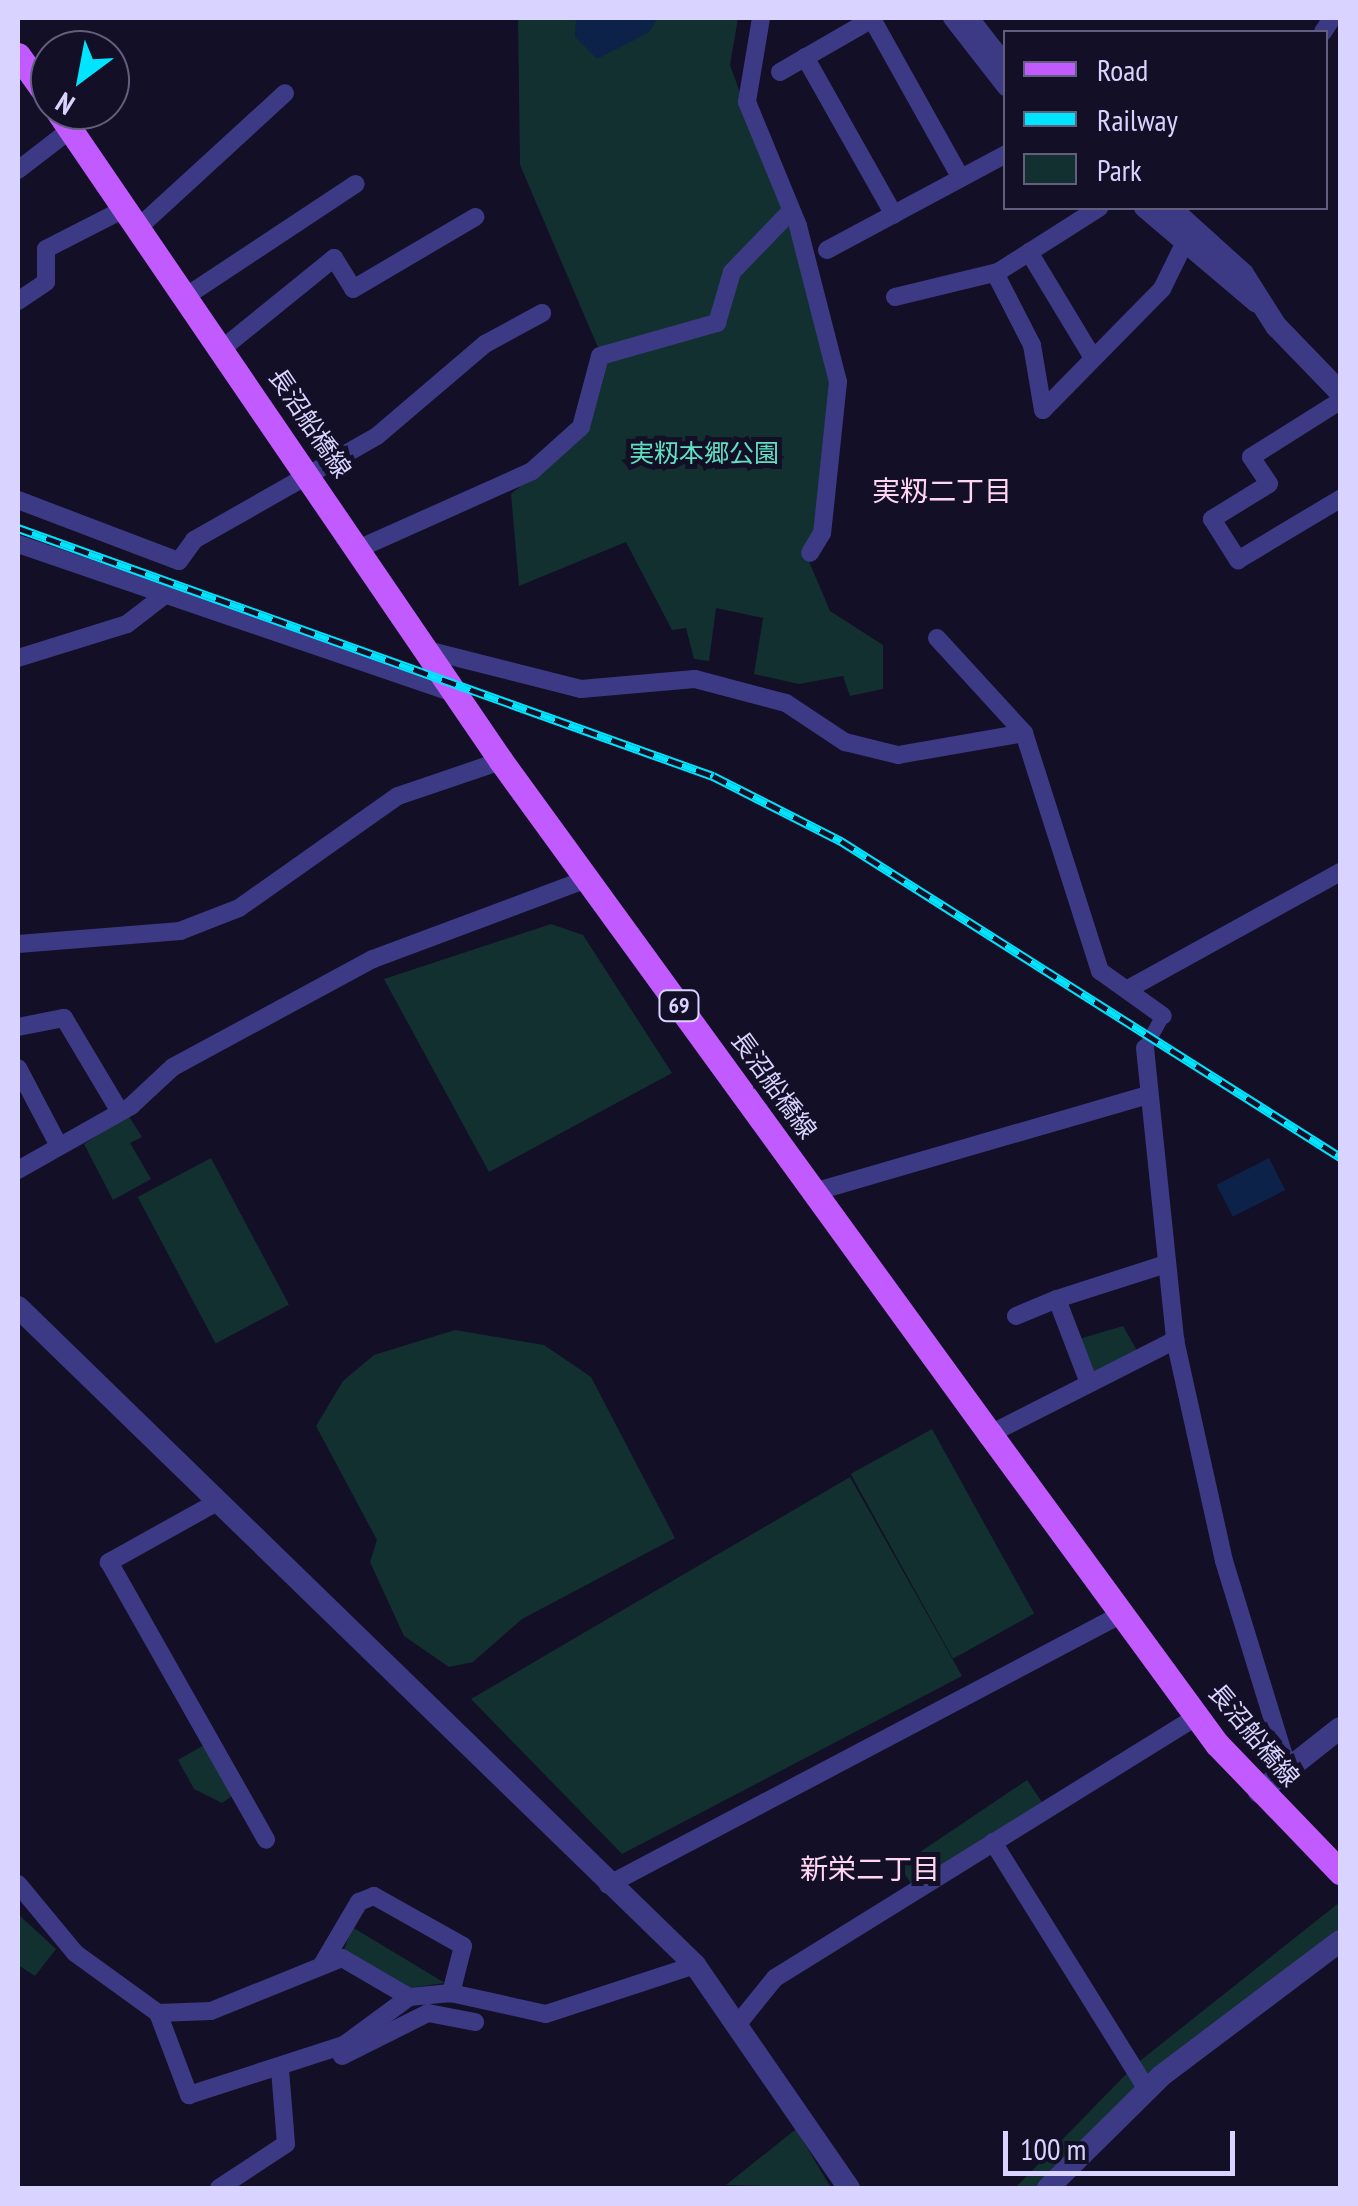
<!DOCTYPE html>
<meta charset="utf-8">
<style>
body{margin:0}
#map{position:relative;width:1358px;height:2206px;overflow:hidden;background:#130f26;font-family:"PT Sans Narrow","Noto Sans JP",sans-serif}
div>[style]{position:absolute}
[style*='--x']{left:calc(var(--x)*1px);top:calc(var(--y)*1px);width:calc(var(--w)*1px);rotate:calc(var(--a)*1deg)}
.green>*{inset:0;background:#12302f;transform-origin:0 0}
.water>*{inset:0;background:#0c2248;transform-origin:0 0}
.pedestrian>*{height:14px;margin:-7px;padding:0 7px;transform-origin:7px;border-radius:7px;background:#3d3a85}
.minor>*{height:18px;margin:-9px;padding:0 9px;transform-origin:9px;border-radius:9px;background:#3d3a85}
.tertiary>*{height:22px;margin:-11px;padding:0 11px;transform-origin:11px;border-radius:11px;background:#3d3a85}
.primary>*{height:25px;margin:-12.5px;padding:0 12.5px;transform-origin:12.5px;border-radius:12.5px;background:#c25bff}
.rail>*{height:9px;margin-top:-4.5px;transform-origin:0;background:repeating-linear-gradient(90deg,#130f26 0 15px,#00e5ff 0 30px);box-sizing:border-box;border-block:2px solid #00e5ff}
span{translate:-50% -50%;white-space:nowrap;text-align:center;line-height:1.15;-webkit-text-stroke:10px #130f26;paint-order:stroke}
.shield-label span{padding:2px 8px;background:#130f26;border:2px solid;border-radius:8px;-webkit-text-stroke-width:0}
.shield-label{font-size:22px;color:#d9d4ff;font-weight:700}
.street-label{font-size:25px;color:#d9d4ff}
.park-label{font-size:25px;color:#5fe0c0}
.neighbourhood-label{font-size:28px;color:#ffd6f0}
.frame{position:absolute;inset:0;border:20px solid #d9d4ff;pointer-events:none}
.legend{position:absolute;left:1003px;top:30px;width:325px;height:180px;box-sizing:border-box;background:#130f26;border:2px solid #625e7d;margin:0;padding:12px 18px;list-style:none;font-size:30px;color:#d9d4ff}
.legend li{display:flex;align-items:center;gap:20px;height:50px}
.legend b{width:50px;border:2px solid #625e7d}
.north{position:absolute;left:30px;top:30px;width:100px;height:100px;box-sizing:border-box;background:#130f26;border:2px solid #625e7d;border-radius:50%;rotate:212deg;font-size:28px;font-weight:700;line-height:40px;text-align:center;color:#d9d4ff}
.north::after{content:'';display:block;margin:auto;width:35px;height:45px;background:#00e5ff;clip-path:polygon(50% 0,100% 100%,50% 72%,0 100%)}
.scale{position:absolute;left:1003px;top:2131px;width:232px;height:45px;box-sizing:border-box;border:5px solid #d9d4ff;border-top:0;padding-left:12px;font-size:30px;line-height:35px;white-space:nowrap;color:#d9d4ff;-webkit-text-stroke:8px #130f26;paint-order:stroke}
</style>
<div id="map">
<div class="green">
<div style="clip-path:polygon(518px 18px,738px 18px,730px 65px,808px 281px,830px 384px,816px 531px,805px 552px,830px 611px,883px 645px,883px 689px,850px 696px,843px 676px,799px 684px,754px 674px,763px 618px,716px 608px,709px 661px,694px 659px,686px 628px,672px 630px,626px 542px,519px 586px,511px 494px,581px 437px,606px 366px,520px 165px)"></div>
<div style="clip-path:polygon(551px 924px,583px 935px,672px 1073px,489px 1172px,384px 979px)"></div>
<div style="clip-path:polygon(128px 1115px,142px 1137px,130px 1143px,151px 1179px,113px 1200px,84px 1144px)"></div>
<div style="left:211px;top:1158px;width:166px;height:83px;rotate:62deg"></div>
<div style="clip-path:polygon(1123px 1326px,1139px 1354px,1095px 1376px,1079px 1339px)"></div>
<div style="clip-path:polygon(455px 1330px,544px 1345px,591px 1377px,675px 1538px,522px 1619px,473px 1662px,449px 1667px,404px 1636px,370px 1562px,377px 1540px,316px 1426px,343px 1381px,374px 1355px)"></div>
<div style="left:932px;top:1429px;width:211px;height:93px;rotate:61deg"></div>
<div style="clip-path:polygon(850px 1477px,962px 1676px,622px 1854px,471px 1699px)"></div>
<div style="clip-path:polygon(204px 1745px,232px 1796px,222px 1803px,194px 1789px,178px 1760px)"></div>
<div style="left:1027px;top:1780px;width:30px;height:154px;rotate:56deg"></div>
<div style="clip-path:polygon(1340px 1902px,1340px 1929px,1039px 2188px,1015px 2188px,1136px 2064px)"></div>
<div style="clip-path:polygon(18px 1914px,56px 1949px,35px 1976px,18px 1965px)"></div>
<div style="clip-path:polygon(352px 1927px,445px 1983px,408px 1988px,344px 1950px)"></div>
<div style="clip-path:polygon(796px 2129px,831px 2188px,726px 2185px)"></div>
</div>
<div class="water">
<div style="clip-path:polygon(576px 18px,658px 18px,648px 33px,597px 59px,575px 37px)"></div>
<div style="left:1269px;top:1158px;width:36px;height:59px;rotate:63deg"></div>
</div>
<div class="pedestrian">
<div style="--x:1145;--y:1048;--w:37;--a:-61"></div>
</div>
<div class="minor">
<div style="--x:761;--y:18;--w:85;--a:99.5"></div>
<div style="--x:747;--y:102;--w:134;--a:67.6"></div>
<div style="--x:798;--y:226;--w:161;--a:75.6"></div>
<div style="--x:838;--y:382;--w:152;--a:96"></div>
<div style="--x:822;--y:533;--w:23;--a:121"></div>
<div style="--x:952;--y:18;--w:88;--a:52"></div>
<div style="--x:970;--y:18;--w:58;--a:52"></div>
<div style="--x:1323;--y:32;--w:17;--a:-57"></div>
<div style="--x:805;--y:57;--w:181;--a:60.6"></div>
<div style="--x:780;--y:72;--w:106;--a:-29.9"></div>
<div style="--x:872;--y:19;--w:182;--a:60.8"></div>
<div style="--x:18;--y:170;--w:67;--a:-37.7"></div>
<div style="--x:1143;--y:208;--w:148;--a:40.3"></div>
<div style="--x:139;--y:227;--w:198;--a:-42.5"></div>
<div style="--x:827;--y:250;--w:203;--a:-28.2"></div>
<div style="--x:1029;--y:252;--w:124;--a:58.9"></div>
<div style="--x:995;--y:273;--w:81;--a:62.8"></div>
<div style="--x:1032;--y:345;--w:66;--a:80.4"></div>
<div style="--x:1043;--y:410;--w:170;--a:-45.5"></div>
<div style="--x:1162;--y:289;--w:52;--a:-63.9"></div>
<div style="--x:188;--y:295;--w:201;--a:-33.5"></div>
<div style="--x:895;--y:297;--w:106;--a:-13.6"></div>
<div style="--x:998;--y:272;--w:120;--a:-32.4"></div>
<div style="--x:18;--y:301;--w:34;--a:-34"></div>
<div style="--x:46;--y:282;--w:33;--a:-90"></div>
<div style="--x:46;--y:249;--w:90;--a:-27.1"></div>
<div style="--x:223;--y:348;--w:143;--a:-39"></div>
<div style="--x:334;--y:258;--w:36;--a:58"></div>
<div style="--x:353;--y:289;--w:142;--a:-30.5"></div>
<div style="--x:1340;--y:401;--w:105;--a:147.8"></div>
<div style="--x:1251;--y:457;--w:32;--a:56"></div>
<div style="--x:1269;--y:484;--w:67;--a:148.4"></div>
<div style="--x:1212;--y:519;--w:49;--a:57.6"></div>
<div style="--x:1238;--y:560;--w:119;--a:-30.9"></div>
<div style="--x:18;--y:500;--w:172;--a:20.8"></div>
<div style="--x:179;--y:561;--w:26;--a:-54"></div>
<div style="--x:194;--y:540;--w:210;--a:-29.6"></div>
<div style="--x:377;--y:436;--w:142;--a:-40.4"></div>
<div style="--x:485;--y:344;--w:65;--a:-28.5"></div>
<div style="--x:18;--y:544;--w:461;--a:18.9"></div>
<div style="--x:358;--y:549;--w:191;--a:-24.1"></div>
<div style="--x:532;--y:471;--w:66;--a:-41.9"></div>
<div style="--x:581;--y:427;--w:73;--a:-75"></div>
<div style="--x:600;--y:356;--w:122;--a:-15.8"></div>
<div style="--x:717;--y:323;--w:53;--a:-73.6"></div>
<div style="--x:732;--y:272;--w:85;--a:-46"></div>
<div style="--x:937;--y:638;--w:129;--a:47.5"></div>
<div style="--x:1024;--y:733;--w:250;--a:72.3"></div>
<div style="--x:1100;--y:971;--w:77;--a:35.5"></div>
<div style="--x:423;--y:649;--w:163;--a:14.2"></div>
<div style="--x:581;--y:689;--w:114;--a:-5"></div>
<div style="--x:695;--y:679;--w:94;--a:14.8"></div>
<div style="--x:786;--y:703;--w:71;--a:33.5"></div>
<div style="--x:845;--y:742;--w:55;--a:13.8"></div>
<div style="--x:898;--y:755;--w:128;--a:-9.9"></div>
<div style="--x:18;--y:658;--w:114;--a:-17.3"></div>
<div style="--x:127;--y:624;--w:49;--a:-37.6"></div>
<div style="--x:18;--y:944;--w:163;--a:-4.6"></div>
<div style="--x:180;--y:931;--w:63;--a:-21.3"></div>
<div style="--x:239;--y:908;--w:194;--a:-35.2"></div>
<div style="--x:398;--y:796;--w:109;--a:-18.8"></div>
<div style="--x:1130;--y:988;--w:240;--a:-28.9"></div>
<div style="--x:18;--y:1027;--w:47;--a:-11.1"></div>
<div style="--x:64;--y:1018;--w:109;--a:59.2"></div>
<div style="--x:1145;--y:1048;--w:294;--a:84.1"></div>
<div style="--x:1175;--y:1340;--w:226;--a:77.5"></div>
<div style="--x:1224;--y:1561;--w:218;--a:72.9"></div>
<div style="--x:18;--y:1068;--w:88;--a:62.3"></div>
<div style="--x:18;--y:1170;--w:130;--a:-29.5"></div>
<div style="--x:131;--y:1106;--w:57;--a:-42.9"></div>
<div style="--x:173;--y:1067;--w:227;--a:-28.4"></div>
<div style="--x:373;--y:959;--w:228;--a:-20.5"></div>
<div style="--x:814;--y:1192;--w:345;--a:-16.2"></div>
<div style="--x:1016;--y:1316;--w:44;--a:-22.5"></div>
<div style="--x:1089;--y:1383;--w:90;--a:-110.9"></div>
<div style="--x:1057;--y:1299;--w:114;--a:-17.8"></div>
<div style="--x:990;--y:1434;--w:208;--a:-26.9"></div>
<div style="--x:217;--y:1502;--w:124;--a:150.9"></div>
<div style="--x:109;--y:1562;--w:319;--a:60.5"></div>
<div style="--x:993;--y:1842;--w:291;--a:58.1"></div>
<div style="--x:18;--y:1884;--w:89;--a:50.4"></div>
<div style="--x:75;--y:1953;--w:102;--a:35.9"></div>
<div style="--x:158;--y:2013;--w:53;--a:-2.2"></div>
<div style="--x:211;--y:2011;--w:141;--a:-22"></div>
<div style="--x:342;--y:1958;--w:78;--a:30.2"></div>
<div style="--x:409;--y:1997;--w:42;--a:-5.4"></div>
<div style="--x:451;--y:1993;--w:97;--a:12.5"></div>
<div style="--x:546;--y:2014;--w:157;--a:-18.2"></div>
<div style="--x:608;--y:1885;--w:581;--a:-27.8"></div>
<div style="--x:323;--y:1963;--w:71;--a:-59.5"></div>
<div style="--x:359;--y:1902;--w:16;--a:-22"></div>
<div style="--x:374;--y:1896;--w:102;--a:29.3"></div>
<div style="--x:463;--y:1946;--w:49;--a:104.3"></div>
<div style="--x:158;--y:2013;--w:88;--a:69.3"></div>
<div style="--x:189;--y:2095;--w:163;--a:-17.9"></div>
<div style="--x:344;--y:2045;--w:81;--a:-36.4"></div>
<div style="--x:741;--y:2020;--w:54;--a:-51"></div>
<div style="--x:775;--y:1978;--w:497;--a:-31.8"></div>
<div style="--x:342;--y:2056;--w:96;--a:-26.6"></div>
<div style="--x:428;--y:2013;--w:48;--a:10.8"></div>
<div style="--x:219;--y:2188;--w:80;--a:-33.3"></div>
<div style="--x:286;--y:2144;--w:74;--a:-94.6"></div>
</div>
<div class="tertiary">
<div style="--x:1170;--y:208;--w:98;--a:42.1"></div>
<div style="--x:1243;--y:274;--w:62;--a:57.6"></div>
<div style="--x:1276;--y:326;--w:92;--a:45.9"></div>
<div style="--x:18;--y:1307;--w:944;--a:44.18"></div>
<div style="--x:695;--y:1965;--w:271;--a:55.4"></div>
<div style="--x:1259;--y:1792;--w:103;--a:-38.3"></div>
<div style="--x:1048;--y:2188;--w:159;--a:-44.7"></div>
<div style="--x:1161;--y:2076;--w:224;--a:-37"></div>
</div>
<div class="primary">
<div style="--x:18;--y:55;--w:55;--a:54.6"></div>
<div style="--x:57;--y:110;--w:788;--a:55.7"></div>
<div style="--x:501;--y:761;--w:832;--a:54"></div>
<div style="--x:990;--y:1434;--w:384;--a:53.8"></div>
<div style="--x:1217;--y:1744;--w:178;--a:46.1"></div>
</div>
<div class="rail">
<div style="--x:18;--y:528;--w:738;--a:19.64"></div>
<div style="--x:713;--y:776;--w:144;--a:26.9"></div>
<div style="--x:841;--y:841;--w:591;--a:32.34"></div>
</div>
<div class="shield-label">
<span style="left:679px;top:1006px">69</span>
</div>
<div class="street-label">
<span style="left:310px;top:423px;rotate:56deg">長沼船橋線</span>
<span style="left:774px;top:1085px;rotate:54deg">長沼船橋線</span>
<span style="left:1254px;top:1735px;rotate:50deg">長沼船橋線</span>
</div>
<div class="park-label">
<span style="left:704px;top:453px">実籾本郷公園</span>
</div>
<div class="neighbourhood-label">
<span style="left:942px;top:491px">実籾二丁目</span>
<span style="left:870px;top:1869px">新栄二丁目</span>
</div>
<div class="frame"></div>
<ul class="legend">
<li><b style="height:12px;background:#c25bff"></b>Road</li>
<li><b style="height:12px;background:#00e5ff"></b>Railway</li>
<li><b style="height:28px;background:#12302f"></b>Park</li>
</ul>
<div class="north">N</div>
<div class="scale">100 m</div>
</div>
